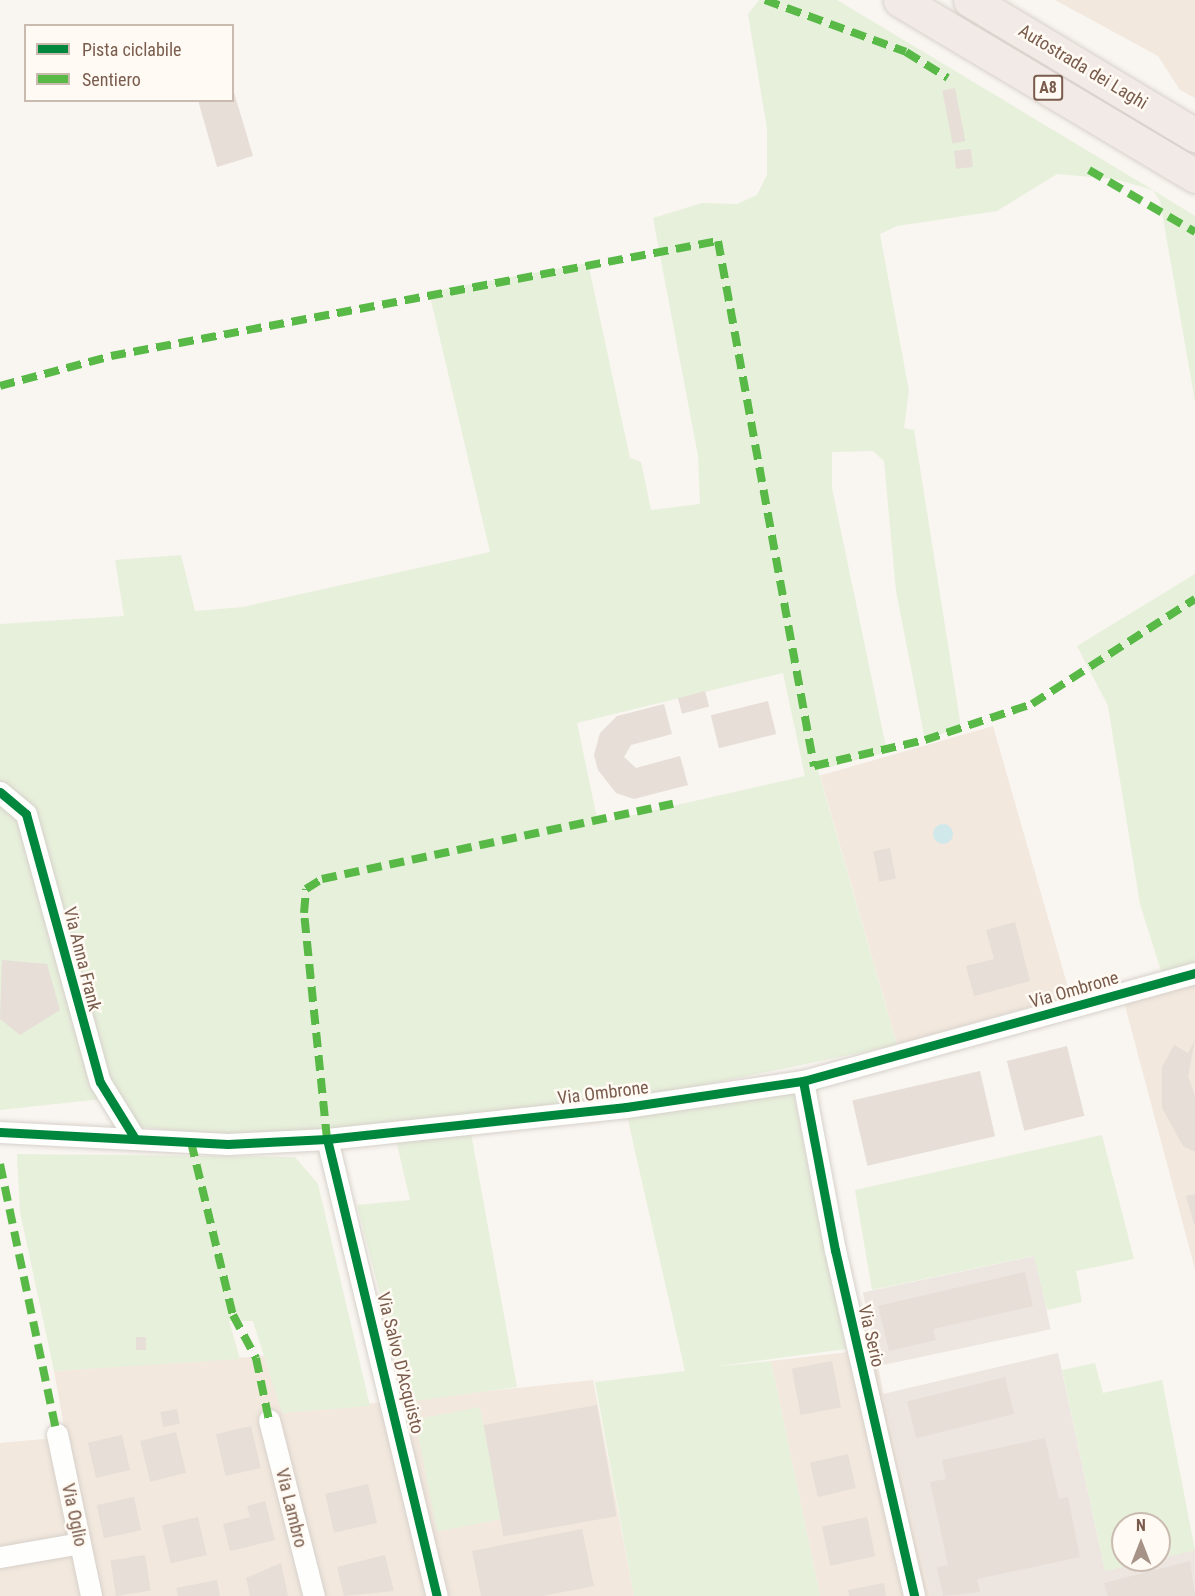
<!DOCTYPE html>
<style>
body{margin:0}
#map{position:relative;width:1195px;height:1596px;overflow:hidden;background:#f9f5f0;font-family:"Roboto Condensed",sans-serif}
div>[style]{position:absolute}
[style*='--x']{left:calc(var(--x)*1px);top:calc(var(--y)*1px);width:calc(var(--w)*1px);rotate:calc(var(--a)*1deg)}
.residential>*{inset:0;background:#f2e8de;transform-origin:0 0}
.industrial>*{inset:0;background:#ede5e0;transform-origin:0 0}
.green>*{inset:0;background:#e7f0db;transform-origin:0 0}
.water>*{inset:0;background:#d0e8ea}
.round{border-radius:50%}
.building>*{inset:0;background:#e6ded7;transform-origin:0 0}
.roads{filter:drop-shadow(0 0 2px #d7d1cb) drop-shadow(0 0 2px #d7d1cb)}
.street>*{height:21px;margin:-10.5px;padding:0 10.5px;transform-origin:10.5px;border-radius:10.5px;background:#fefefd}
.highway>*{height:33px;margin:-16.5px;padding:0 16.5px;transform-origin:16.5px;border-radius:16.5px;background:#f2eae7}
.quiet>*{height:8px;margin-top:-4px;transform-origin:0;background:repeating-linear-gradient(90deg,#58b947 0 15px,transparent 0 23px)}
.cycleway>*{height:9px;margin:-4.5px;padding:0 4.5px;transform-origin:4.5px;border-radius:4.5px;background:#00873e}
span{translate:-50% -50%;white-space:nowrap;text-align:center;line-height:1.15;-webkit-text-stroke:5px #fffaf3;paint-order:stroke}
.shield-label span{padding:2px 4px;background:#fffaf3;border:2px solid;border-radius:4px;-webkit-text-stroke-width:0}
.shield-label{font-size:16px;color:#7a5c4d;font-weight:700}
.street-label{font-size:18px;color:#7a5c4d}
.legend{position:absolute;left:24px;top:24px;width:210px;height:78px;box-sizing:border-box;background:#fffaf3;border:2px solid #cabbb1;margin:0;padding:8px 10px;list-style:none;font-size:18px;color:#7a5c4d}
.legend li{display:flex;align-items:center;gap:12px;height:30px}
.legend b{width:30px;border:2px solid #cabbb1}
.north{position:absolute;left:1111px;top:1512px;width:60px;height:60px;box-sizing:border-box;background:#fffaf3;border:2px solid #cabbb1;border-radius:50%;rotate:0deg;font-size:16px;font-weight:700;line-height:24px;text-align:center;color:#7a5c4d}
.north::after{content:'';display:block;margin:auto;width:21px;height:27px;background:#a69286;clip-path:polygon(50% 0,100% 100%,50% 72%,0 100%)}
</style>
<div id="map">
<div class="residential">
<div style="clip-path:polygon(1055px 0,1195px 0,1195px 98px,1180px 90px,1158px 56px)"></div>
<div style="left:993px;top:726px;width:280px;height:180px;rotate:74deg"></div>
<div style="clip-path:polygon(1195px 965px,1195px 1269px,1119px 983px)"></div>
<div style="clip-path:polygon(875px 1349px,883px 1394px,931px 1596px,820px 1596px,771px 1361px)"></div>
<div style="clip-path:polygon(264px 1356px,283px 1413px,593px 1380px,634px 1596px,0 1596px,0 1443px,66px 1437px,54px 1371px)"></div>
</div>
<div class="industrial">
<div style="left:1035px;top:1256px;width:75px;height:176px;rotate:78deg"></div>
<div style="clip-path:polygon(1058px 1353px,1105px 1571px,1195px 1550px,1195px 1596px,931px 1596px,883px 1394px)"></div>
</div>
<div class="green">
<div style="clip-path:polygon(evenodd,759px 0,837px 0,1153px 190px,1195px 216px,1195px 401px,1160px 201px,1153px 190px,1114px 179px,1057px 174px,997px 211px,897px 226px,880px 234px,909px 391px,904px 428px,914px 430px,961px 727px,925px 740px,896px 591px,884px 461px,873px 451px,832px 452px,832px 488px,887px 752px,818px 770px,897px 1045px,626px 1101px,325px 1130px,221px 1134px,141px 1127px,120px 1097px,0 1110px,0 624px,124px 616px,115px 560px,181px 555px,195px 611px,243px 607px,490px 552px,429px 292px,588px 263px,630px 458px,641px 462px,651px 510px,700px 504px,698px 456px,653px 218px,702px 203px,737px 204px,757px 195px,767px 175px,767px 129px,748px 14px,759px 0,783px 673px,805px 776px,598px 823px,577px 723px,783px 673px)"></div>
<div style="clip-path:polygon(1195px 574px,1195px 965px,1162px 974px,1140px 904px,1108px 706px,1077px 646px)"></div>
<div style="clip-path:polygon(793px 1092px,846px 1349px,711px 1367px,771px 1361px,820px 1596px,634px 1596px,595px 1382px,685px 1371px,627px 1116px)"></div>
<div style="clip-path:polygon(471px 1133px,517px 1387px,408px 1402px,357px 1205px,410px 1200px,396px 1140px)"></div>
<div style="clip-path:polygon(1102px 1135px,1134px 1259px,1076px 1271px,1082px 1302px,1047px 1310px,1034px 1256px,872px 1290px,855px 1190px)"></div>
<div style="clip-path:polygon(17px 1154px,295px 1157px,318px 1184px,370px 1406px,282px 1413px,253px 1321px,229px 1321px,240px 1359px,54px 1371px,20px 1212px)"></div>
<div style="clip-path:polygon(1095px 1363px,1103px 1393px,1162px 1380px,1195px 1550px,1159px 1559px,1159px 1524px,1123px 1524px,1123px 1560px,1153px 1560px,1105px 1571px,1062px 1370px)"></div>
<div style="left:480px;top:1407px;width:114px;height:66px;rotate:79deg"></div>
</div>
<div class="water">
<div class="round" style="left:933px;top:824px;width:20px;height:20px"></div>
</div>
<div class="building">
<div style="left:955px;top:88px;width:54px;height:13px;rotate:79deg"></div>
<div style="clip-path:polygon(233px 89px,253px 156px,217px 167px,198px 100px,232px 100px)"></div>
<div style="left:971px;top:149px;width:18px;height:17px;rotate:84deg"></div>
<div style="left:705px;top:691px;width:16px;height:28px;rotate:75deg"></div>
<div style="left:768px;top:701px;width:34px;height:59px;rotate:76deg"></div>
<div style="clip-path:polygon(664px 704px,672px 734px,631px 745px,624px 757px,636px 768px,680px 756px,688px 785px,634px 799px,616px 793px,598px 770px,594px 755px,600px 733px,617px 716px)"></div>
<div style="left:890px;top:848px;width:31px;height:17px;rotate:79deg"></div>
<div style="clip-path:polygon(1015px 922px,1030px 981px,974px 996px,966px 966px,994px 959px,986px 930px)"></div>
<div style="clip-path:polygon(2px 960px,47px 964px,60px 1010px,20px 1035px,0 1019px)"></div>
<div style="clip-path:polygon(1195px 1040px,1188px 1076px,1195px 1096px,1195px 1152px,1183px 1146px,1162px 1108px,1162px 1067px,1174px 1045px,1188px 1053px)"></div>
<div style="left:1067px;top:1046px;width:72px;height:62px;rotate:76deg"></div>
<div style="left:980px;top:1071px;width:67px;height:131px;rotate:77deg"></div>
<div style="clip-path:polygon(1195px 1194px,1195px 1224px,1194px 1224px,1186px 1196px)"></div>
<div style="clip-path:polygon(1025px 1272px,1033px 1306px,933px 1329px,936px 1340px,889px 1351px,878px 1306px)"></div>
<div style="left:136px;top:1337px;width:10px;height:13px"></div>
<div style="left:832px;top:1361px;width:47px;height:41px;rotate:79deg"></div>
<div style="left:1005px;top:1377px;width:38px;height:101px;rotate:76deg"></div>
<div style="left:597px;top:1405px;width:113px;height:115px;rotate:80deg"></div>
<div style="left:177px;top:1409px;width:15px;height:17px;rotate:79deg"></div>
<div style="left:251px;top:1426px;width:43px;height:36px;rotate:77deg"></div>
<div style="left:176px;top:1432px;width:42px;height:37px;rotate:76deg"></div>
<div style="left:122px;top:1435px;width:36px;height:35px;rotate:77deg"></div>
<div style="clip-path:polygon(1045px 1438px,1059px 1499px,1068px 1497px,1080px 1557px,977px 1579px,980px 1592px,943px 1596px,937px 1567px,948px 1565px,930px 1482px,946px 1479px,942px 1460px)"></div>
<div style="left:848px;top:1454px;width:35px;height:39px;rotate:77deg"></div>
<div style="left:368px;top:1484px;width:40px;height:44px;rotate:77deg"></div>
<div style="left:134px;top:1497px;width:34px;height:38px;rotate:78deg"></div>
<div style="clip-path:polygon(265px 1501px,275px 1540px,230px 1551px,223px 1524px,250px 1517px,247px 1506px)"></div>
<div style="left:198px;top:1517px;width:39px;height:37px;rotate:77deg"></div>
<div style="left:867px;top:1517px;width:40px;height:46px;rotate:78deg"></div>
<div style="clip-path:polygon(582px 1529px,594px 1586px,543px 1596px,481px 1596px,472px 1551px)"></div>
<div style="left:145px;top:1555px;width:36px;height:35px;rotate:81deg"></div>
<div style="clip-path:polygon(385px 1555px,394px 1591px,344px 1596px,337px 1567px)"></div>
<div style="clip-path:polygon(1190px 1561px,1195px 1596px,1108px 1596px,1104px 1583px)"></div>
<div style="clip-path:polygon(281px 1563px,288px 1596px,250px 1596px,246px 1578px)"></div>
<div style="clip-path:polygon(217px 1580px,220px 1596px,178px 1596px,176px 1588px)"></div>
<div style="clip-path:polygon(884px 1583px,886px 1596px,849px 1596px,848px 1590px)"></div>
</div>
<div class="roads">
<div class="street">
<div style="--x:0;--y:792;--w:34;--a:40"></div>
<div style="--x:26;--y:814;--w:278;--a:74.6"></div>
<div style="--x:100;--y:1082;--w:65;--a:58.3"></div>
<div style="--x:803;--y:1081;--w:172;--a:79.3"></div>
<div style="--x:835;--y:1250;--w:355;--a:77.1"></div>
<div style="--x:0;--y:1132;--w:228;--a:3"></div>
<div style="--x:228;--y:1144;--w:99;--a:-2.9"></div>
<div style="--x:327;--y:1139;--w:301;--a:-6.1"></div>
<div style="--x:626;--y:1107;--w:179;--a:-8.4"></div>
<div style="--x:803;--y:1081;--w:407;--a:-15.4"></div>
<div style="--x:327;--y:1139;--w:470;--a:76.5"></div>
<div style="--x:269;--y:1420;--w:182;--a:75.7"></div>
<div style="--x:57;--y:1434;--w:166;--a:78.1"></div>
<div style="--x:0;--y:1557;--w:81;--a:-9.9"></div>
</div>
<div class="highway">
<div style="--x:900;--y:0;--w:344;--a:30.8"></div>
<div style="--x:970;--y:0;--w:262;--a:31"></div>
</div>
</div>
<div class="quiet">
<div style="--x:765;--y:0;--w:150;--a:20.2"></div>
<div style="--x:906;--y:52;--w:49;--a:31.8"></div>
<div style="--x:1089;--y:170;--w:123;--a:30.3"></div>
<div style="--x:0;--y:386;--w:115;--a:-15.1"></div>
<div style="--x:111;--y:356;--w:618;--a:-10.73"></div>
<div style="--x:718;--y:241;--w:534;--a:79.64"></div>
<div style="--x:814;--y:766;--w:114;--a:-13.2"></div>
<div style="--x:925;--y:740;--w:113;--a:-18.6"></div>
<div style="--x:1032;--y:704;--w:194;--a:-32.8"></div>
<div style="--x:327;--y:1139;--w:227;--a:-95.8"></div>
<div style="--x:304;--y:913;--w:24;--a:-85"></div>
<div style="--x:306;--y:889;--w:19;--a:-32"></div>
<div style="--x:322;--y:879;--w:359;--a:-12.1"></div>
<div style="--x:191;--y:1142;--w:178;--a:76.4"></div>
<div style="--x:233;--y:1315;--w:49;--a:61.9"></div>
<div style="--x:256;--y:1358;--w:63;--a:78.2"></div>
<div style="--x:0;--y:1164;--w:276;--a:78.1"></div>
</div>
<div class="cycleway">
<div style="--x:0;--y:792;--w:34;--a:40"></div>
<div style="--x:26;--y:814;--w:278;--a:74.6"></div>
<div style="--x:100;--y:1082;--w:65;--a:58.3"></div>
<div style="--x:803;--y:1081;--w:172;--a:79.3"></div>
<div style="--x:835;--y:1250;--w:355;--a:77.1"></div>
<div style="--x:0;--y:1132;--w:228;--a:3"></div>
<div style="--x:228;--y:1144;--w:99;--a:-2.9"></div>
<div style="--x:327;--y:1139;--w:301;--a:-6.1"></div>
<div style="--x:626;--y:1107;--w:179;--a:-8.4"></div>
<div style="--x:803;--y:1081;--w:407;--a:-15.4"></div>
<div style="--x:327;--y:1139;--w:470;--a:76.5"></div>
</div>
<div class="shield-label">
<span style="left:1048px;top:88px">A8</span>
</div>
<div class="street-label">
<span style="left:1083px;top:67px;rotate:31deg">Autostrada dei Laghi</span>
<span style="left:82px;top:959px;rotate:76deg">Via Anna Frank</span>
<span style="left:1074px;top:990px;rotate:-16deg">Via Ombrone</span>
<span style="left:603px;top:1093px;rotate:-7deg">Via Ombrone</span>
<span style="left:871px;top:1336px;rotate:77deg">Via Serio</span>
<span style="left:400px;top:1363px;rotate:76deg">Via Salvo D'Acquisto</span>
<span style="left:291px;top:1508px;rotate:76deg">Via Lambro</span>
<span style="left:74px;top:1515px;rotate:78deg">Via Oglio</span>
</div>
<ul class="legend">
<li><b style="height:8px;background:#00873e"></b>Pista ciclabile</li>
<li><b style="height:8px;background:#58b947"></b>Sentiero</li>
</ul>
<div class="north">N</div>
</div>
